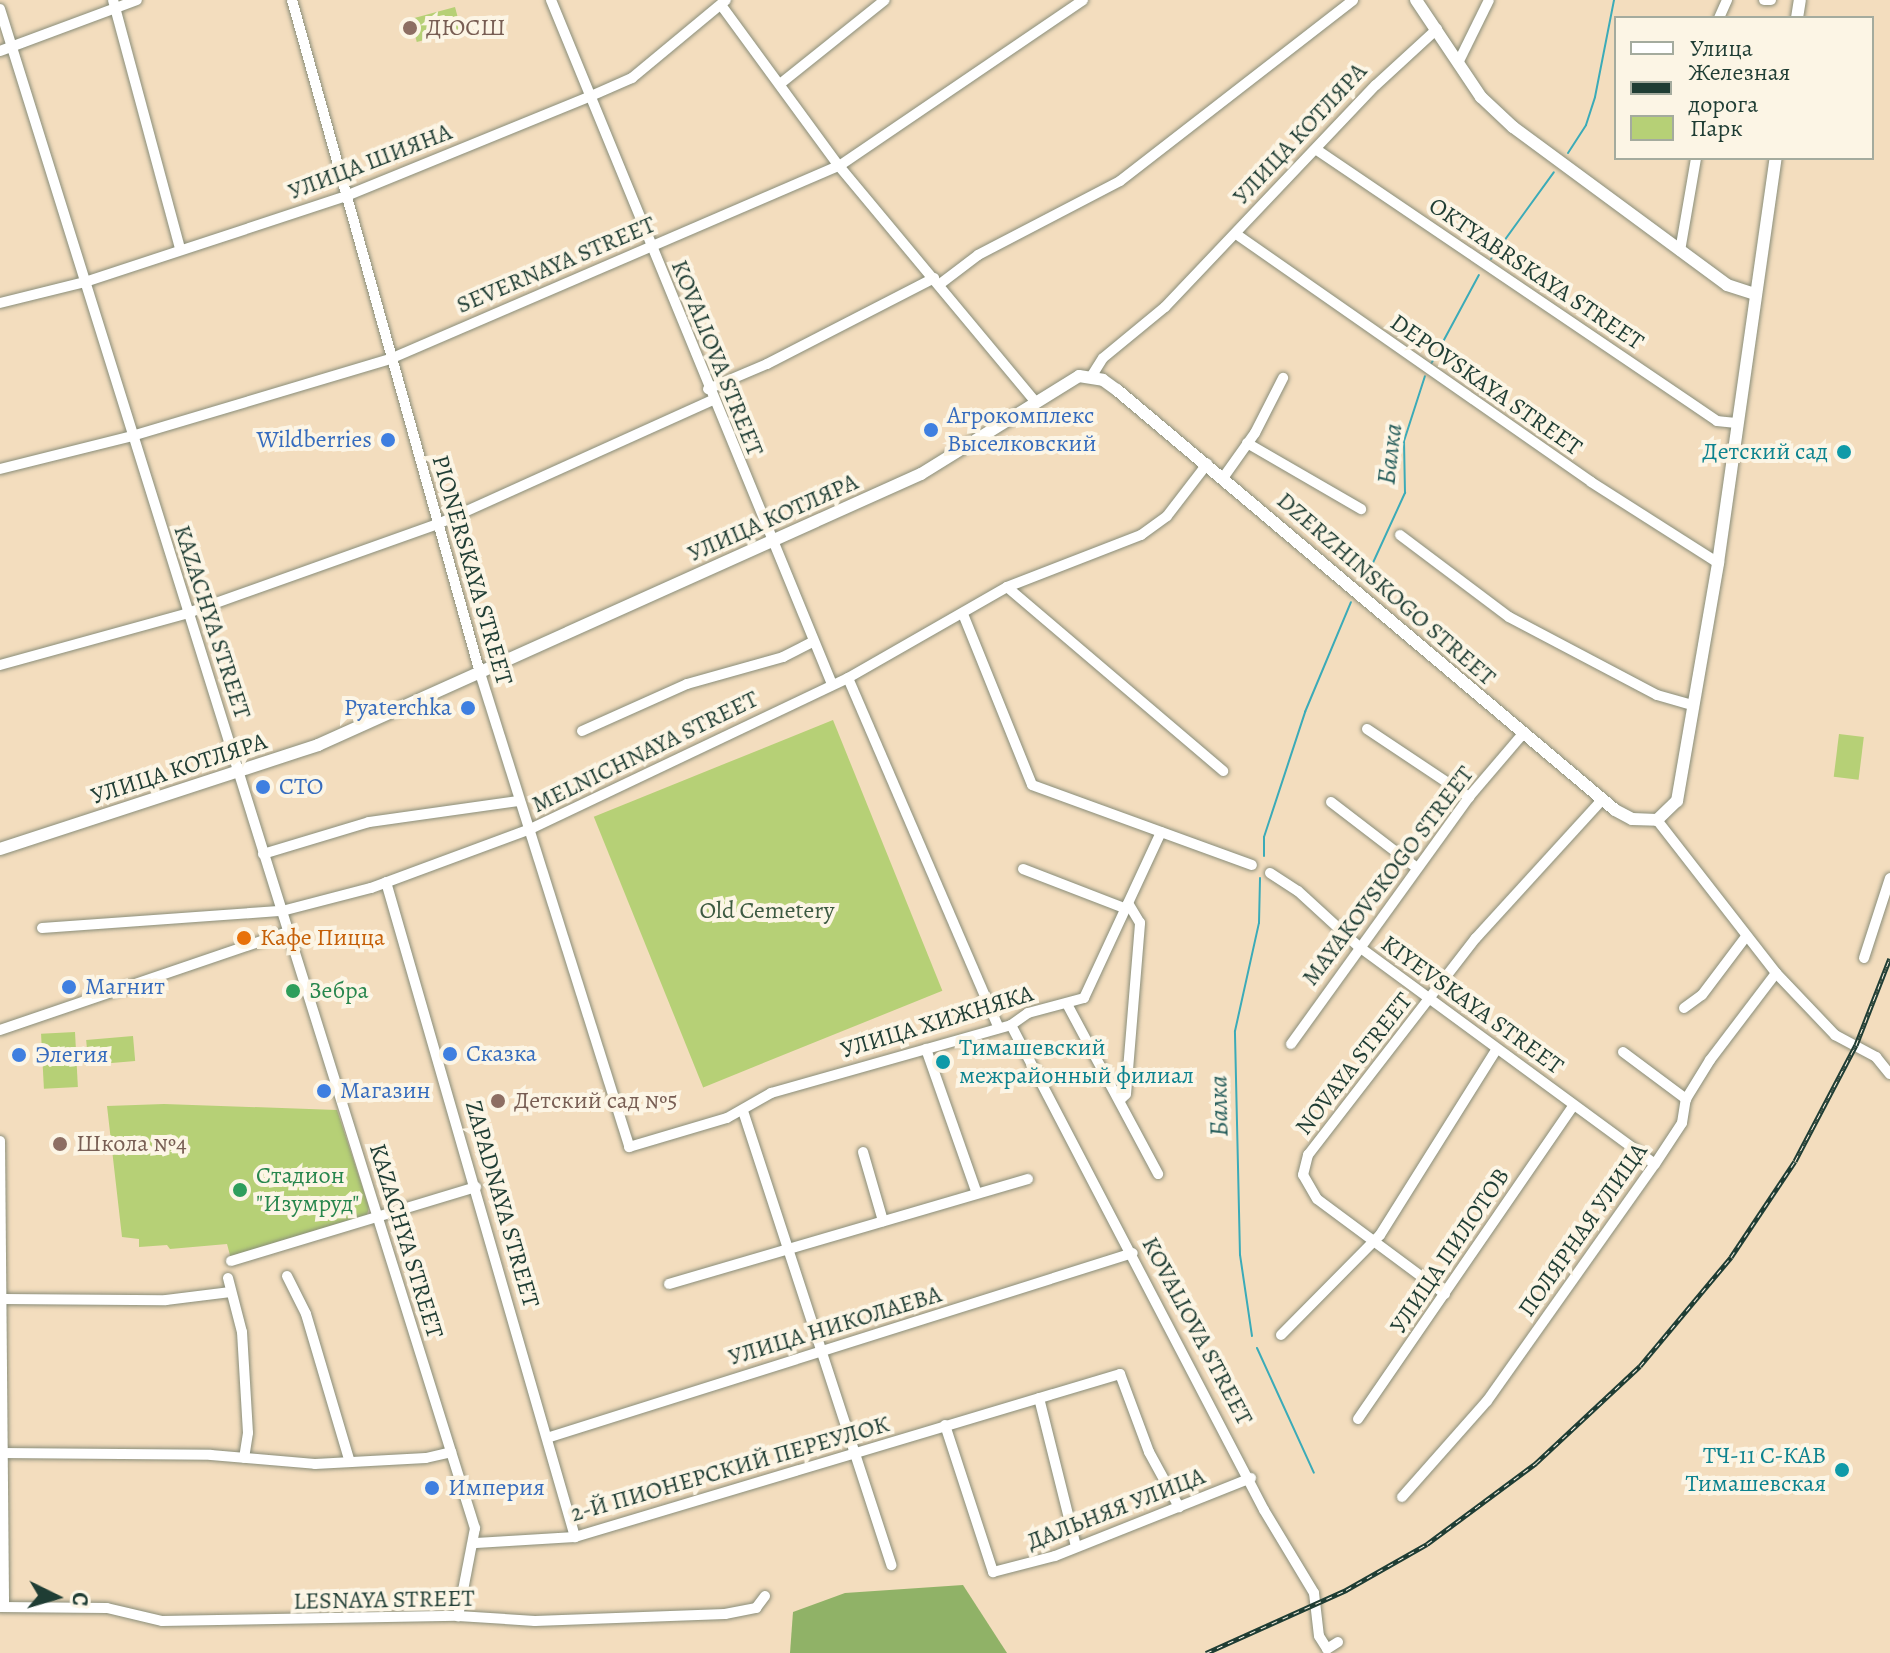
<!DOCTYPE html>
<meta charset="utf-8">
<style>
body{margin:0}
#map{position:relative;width:1890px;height:1653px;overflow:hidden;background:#f3ddbe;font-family:Alegreya,serif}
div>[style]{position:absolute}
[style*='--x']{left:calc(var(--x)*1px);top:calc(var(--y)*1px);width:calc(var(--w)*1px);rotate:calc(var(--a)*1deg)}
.green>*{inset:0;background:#b6d076;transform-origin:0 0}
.forest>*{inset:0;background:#90b267}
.stream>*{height:2px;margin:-1px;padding:0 1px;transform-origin:1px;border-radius:1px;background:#3babb8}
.roads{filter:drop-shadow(0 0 2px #898d79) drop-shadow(0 0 2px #898d79)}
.minor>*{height:10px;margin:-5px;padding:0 5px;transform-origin:5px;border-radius:5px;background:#fff}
.major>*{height:12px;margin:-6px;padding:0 6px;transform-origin:6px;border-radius:6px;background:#fff}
.rail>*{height:5px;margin-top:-2.5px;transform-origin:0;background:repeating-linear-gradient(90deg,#fcf5e5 0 6px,#1f3d34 0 12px);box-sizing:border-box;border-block:2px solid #1f3d34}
.dots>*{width:22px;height:22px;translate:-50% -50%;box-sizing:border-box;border:4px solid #fcf5e5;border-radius:50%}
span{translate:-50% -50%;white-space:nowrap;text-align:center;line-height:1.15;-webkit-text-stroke:8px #fcf5e5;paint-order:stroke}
.education-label{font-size:24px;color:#785e54}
.left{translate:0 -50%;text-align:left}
.street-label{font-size:24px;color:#1f3d34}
.shop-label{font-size:24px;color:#366cbe}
.right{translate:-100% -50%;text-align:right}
.culture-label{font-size:24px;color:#0d838f}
.park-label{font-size:24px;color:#3d5a41}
.food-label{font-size:24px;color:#c56008}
.leisure-label{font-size:24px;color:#27864d}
.water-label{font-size:26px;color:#275e5c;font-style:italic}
.legend{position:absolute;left:1614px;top:16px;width:260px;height:144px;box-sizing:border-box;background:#fcf5e5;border:2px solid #a4ab9e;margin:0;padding:10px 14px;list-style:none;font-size:24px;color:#1f3d34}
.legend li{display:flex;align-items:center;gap:16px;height:40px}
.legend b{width:40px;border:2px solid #a4ab9e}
.north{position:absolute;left:16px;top:1557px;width:80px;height:80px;-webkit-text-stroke:6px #fcf5e5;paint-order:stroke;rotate:95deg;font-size:22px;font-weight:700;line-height:32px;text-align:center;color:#1f3d34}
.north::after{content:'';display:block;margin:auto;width:28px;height:36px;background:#1f3d34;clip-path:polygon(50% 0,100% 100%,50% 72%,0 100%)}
</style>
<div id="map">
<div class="green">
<div style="left:455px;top:7px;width:24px;height:46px;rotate:75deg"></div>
<div style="left:833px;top:720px;width:292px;height:258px;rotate:68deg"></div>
<div style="left:1839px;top:734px;width:25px;height:43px;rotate:7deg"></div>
<div style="left:75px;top:1032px;width:55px;height:34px;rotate:87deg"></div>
<div style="left:133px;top:1036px;width:25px;height:47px;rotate:85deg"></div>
<div style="clip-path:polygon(164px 1104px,337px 1110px,369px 1207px,366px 1219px,231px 1259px,227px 1244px,170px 1249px,167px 1245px,139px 1247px,139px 1239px,122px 1237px,107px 1106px)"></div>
</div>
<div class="forest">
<div style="clip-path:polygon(963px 1585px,1007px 1653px,790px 1653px,793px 1612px,845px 1593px)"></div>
</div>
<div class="stream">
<div style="--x:1568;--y:153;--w:33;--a:-57"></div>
<div style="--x:1586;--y:125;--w:29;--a:-72"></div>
<div style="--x:1595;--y:97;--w:99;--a:-78.9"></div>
<div style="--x:1491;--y:259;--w:107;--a:-54.1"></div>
<div style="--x:1431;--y:364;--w:101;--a:-61.7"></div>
<div style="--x:1366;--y:578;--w:94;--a:-65.4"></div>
<div style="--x:1405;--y:493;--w:52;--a:-91.1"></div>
<div style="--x:1404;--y:441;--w:68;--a:-72.1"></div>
<div style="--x:1264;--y:856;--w:19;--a:-90"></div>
<div style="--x:1264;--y:837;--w:132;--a:-71.8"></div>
<div style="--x:1305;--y:712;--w:119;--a:-67.3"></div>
<div style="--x:1252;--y:1336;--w:82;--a:-98.4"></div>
<div style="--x:1240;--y:1255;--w:224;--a:-91.3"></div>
<div style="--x:1235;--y:1031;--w:111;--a:-77.5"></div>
<div style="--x:1259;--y:923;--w:45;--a:-88.7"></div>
<div style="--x:1257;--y:1348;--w:137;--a:65.5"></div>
</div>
<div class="roads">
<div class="minor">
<div style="--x:113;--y:0;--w:257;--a:74.9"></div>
<div style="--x:292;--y:0;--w:699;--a:74.39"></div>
<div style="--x:480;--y:673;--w:497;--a:72.5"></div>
<div style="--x:629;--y:1147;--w:102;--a:-16.5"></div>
<div style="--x:727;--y:1118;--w:51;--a:-29.6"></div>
<div style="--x:771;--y:1093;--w:249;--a:-15.8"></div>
<div style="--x:1011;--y:1025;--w:21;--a:-35"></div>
<div style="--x:1028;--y:1013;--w:58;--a:-15"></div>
<div style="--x:1084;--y:998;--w:183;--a:-65.1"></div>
<div style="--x:551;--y:0;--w:739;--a:67.67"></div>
<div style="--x:1764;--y:0;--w:7;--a:0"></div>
<div style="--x:721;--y:5;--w:200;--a:53.8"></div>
<div style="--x:839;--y:166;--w:306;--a:50.2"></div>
<div style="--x:0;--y:9;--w:1592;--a:72.64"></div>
<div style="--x:475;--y:1528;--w:90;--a:100.9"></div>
<div style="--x:1719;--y:18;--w:20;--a:-66"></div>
<div style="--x:0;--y:51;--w:146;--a:-20.4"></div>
<div style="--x:1458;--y:63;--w:70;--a:-63.8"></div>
<div style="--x:780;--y:84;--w:134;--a:-38.7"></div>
<div style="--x:1317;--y:150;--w:483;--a:34.1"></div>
<div style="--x:1717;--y:421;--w:19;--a:6"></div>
<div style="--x:1236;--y:234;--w:433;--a:34.9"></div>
<div style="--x:1591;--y:482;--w:151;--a:32.5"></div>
<div style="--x:1680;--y:251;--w:94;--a:-80.2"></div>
<div style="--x:940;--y:284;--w:48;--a:-37.3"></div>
<div style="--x:978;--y:255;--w:160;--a:-27.5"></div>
<div style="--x:1120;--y:181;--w:295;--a:-37.8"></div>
<div style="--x:0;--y:303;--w:88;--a:-13.9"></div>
<div style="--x:85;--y:282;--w:275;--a:-18.2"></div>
<div style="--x:346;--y:196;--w:265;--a:-22.2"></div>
<div style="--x:591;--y:96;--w:45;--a:-23.7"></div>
<div style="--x:632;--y:78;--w:122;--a:-39.7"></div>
<div style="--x:1091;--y:377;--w:22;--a:-58"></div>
<div style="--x:1103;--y:358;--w:80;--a:-39.4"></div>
<div style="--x:1165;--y:307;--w:306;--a:-46.5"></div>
<div style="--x:1376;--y:85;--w:83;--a:-42.6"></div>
<div style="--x:708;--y:389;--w:64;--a:-23"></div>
<div style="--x:767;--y:364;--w:188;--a:-27.2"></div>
<div style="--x:1247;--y:443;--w:132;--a:30.1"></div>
<div style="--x:0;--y:469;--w:136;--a:-14"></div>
<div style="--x:132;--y:436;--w:269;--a:-16.6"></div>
<div style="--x:390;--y:359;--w:489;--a:-23.3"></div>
<div style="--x:839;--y:166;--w:295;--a:-34.2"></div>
<div style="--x:1223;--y:478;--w:55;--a:-54.6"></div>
<div style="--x:1255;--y:433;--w:62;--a:-63"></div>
<div style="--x:1400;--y:535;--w:136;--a:37"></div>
<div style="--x:1509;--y:617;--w:167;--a:27.8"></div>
<div style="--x:1657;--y:695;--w:36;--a:16"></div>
<div style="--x:1007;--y:587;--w:284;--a:40.4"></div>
<div style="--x:963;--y:614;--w:184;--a:68"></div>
<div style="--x:1032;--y:785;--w:234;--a:20"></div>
<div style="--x:0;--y:665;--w:192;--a:-15.4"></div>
<div style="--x:185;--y:614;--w:269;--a:-19.6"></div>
<div style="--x:438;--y:524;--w:301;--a:-24.3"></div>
<div style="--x:848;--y:678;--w:381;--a:66.7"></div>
<div style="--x:1367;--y:729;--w:123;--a:33.7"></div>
<div style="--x:582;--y:731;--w:115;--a:-24.1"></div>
<div style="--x:687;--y:684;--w:100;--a:-15.7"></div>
<div style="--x:783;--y:657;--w:34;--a:-27"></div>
<div style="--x:1331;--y:802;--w:108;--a:37.5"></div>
<div style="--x:1657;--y:820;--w:194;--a:52.1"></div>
<div style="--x:1776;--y:973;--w:86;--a:46.4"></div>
<div style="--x:1835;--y:1035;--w:47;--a:28.2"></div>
<div style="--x:1876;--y:1057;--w:22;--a:51"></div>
<div style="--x:263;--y:854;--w:111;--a:-16.8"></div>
<div style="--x:369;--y:822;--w:151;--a:-8"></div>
<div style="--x:1023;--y:869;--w:108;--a:21.1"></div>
<div style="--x:1270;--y:873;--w:33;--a:33"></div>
<div style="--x:1298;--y:891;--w:81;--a:42.5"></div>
<div style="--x:1358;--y:946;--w:368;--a:36.3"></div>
<div style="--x:386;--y:882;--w:682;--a:73.9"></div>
<div style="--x:42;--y:928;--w:241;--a:-4.1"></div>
<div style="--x:282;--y:911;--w:92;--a:-14.5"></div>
<div style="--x:371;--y:888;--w:167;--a:-20.3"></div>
<div style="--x:528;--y:830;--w:354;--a:-25.4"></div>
<div style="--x:848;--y:678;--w:183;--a:-29.8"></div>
<div style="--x:1007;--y:587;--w:144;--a:-21.2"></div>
<div style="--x:1141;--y:535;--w:32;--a:-36"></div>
<div style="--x:1167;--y:516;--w:66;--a:-52.4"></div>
<div style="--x:1864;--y:958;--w:84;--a:-72"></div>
<div style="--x:1067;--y:1004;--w:193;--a:61.8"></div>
<div style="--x:1684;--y:1008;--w:22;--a:-36"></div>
<div style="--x:1702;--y:995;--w:71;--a:-53"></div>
<div style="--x:1011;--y:1025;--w:547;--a:62.45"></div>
<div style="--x:1264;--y:1510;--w:97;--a:58.9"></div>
<div style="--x:1314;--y:1593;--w:43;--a:83.4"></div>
<div style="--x:1319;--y:1636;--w:15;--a:58"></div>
<div style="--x:1327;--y:1649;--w:13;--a:-32"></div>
<div style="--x:0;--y:1030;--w:304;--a:-18.8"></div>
<div style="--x:1291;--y:1044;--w:304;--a:-54.2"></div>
<div style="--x:1469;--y:797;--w:82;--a:-49.5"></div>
<div style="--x:926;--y:1049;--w:151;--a:70.6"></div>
<div style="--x:1623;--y:1052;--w:79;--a:36.7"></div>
<div style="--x:1120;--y:1100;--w:8;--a:-45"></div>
<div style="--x:1126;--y:1094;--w:172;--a:-85.3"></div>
<div style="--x:1140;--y:923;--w:23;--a:-121"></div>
<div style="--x:743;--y:1111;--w:478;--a:71.9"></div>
<div style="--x:0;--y:1141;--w:466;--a:89.5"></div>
<div style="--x:863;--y:1152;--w:72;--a:73.8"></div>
<div style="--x:231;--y:1261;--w:256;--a:-16.8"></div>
<div style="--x:287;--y:1276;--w:42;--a:63.4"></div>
<div style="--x:306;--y:1314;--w:151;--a:73.5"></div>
<div style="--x:228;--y:1278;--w:56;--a:75.5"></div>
<div style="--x:242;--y:1332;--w:101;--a:86.6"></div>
<div style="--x:248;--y:1433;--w:25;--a:99"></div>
<div style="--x:669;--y:1284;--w:374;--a:-16.3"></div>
<div style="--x:1445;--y:1294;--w:159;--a:-143.4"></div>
<div style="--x:1317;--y:1199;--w:28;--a:-120"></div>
<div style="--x:1303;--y:1175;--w:21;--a:-76"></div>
<div style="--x:1308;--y:1155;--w:274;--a:-52.3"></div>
<div style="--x:1476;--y:938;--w:187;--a:-47.6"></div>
<div style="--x:3;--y:1299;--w:163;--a:0.4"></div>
<div style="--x:166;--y:1300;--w:65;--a:-7"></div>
<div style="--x:1281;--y:1335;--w:141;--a:-45.3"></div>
<div style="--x:1380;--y:1235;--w:218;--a:-57.9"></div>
<div style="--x:1039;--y:1398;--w:153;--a:76"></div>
<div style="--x:1358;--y:1419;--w:381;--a:-55.5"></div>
<div style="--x:945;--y:1425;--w:155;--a:71.9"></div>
<div style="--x:993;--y:1572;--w:64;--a:-14.5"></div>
<div style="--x:1055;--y:1556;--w:211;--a:-21.7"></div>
<div style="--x:550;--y:1437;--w:611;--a:-17.52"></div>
<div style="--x:2;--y:1453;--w:209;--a:0.5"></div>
<div style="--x:211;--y:1455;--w:104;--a:4.9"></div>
<div style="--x:315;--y:1464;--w:111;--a:-3.1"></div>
<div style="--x:426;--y:1458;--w:26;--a:-13"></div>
<div style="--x:1402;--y:1497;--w:128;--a:-48.5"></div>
<div style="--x:1487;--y:1401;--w:291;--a:-54.7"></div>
<div style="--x:1655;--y:1164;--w:49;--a:-56.6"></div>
<div style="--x:1682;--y:1123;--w:24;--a:-81"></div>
<div style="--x:1686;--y:1099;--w:46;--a:-58.4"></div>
<div style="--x:1710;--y:1060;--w:109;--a:-52.8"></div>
<div style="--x:476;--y:1543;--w:99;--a:-3.5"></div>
<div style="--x:575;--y:1537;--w:569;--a:-16.65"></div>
<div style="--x:1120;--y:1374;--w:83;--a:69.6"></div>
<div style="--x:1149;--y:1452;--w:63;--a:61.4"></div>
<div style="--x:0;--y:1607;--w:107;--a:0.5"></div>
<div style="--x:107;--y:1608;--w:57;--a:13.3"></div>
<div style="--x:162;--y:1621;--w:296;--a:-1"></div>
<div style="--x:458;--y:1616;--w:77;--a:3.7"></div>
<div style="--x:535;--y:1621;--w:190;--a:-2.1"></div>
<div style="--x:725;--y:1614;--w:32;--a:-11"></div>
<div style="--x:756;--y:1608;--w:15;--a:-53"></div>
</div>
<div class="major">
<div style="--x:1416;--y:0;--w:117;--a:56.2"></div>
<div style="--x:1481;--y:97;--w:44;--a:43.2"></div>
<div style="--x:1513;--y:127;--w:266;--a:36.4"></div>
<div style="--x:1727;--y:285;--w:28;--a:18"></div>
<div style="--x:1797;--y:18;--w:18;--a:-81"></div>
<div style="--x:0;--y:849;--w:335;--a:-18.1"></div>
<div style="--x:318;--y:745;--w:661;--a:-24.2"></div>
<div style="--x:921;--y:474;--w:186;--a:-31.8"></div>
<div style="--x:1079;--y:376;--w:24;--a:9"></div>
<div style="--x:1103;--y:380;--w:17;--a:36"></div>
<div style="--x:1117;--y:390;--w:651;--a:40.14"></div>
<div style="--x:1615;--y:810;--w:19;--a:28"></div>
<div style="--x:1632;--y:819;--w:25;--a:2"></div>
<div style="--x:1657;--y:820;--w:28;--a:-44"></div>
<div style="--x:1677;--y:801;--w:242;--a:-80.2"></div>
<div style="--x:1718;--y:563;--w:409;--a:-81.9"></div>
</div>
</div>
<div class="rail">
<div style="--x:1206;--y:1653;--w:154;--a:-24.2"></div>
<div style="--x:1346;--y:1590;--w:93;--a:-29.6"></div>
<div style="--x:1427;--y:1544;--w:136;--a:-36.6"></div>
<div style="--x:1536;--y:1463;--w:142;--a:-43"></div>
<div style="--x:1640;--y:1366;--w:142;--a:-50.1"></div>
<div style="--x:1731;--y:1257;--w:115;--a:-56.3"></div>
<div style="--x:1795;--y:1161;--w:131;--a:-62.3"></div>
<div style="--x:1856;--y:1045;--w:93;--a:-68.7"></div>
</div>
<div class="dots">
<div style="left:410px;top:28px;background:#8d6e63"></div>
<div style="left:931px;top:430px;background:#3f7fe0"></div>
<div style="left:388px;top:440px;background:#3f7fe0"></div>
<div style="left:1844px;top:452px;background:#0f9aa8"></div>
<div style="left:468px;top:708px;background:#3f7fe0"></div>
<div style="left:263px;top:787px;background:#3f7fe0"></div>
<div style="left:244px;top:938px;background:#e8710a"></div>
<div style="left:69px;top:987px;background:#3f7fe0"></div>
<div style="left:293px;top:991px;background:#2e9e5b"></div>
<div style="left:450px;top:1054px;background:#3f7fe0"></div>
<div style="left:19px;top:1055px;background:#3f7fe0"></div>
<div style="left:943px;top:1062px;background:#0f9aa8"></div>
<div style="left:324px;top:1091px;background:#3f7fe0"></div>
<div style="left:498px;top:1101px;background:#8d6e63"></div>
<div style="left:60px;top:1144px;background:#8d6e63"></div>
<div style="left:240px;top:1190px;background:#2e9e5b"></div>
<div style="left:1842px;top:1470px;background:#0f9aa8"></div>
<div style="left:432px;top:1488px;background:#3f7fe0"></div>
</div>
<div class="education-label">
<span class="left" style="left:426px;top:28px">ДЮСШ</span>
<span class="left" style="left:514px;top:1101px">Детский сад №5</span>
<span class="left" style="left:76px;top:1144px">Школа №4</span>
</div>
<div class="street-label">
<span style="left:1300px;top:134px;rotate:-47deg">УЛИЦА КОТЛЯРА</span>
<span style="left:370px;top:162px;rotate:-21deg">УЛИЦА ШИЯНА</span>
<span style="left:556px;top:265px;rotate:-23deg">SEVERNAYA STREET</span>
<span style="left:1536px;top:274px;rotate:34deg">OKTYABRSKAYA STREET</span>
<span style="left:717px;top:358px;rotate:68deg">KOVALIOVA STREET</span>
<span style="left:1486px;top:385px;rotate:35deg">DEPOVSKAYA STREET</span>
<span style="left:773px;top:518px;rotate:-24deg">УЛИЦА КОТЛЯРА</span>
<span style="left:472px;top:570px;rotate:74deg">PIONERSKAYA STREET</span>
<span style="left:1386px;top:589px;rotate:41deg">DZERZHINSKOGO STREET</span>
<span style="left:212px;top:622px;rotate:72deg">KAZACHYA STREET</span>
<span style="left:645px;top:752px;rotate:-26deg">MELNICHNAYA STREET</span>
<span style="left:179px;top:769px;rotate:-18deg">УЛИЦА КОТЛЯРА</span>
<span style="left:1388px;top:876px;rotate:-53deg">MAYAKOVSKOGO STREET</span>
<span style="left:1472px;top:1005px;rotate:36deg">KIYEVSKAYA STREET</span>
<span style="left:937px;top:1022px;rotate:-17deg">УЛИЦА ХИЖНЯКА</span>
<span style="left:1354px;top:1064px;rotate:-52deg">NOVAYA STREET</span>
<span style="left:502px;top:1204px;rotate:74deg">ZAPADNAYA STREET</span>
<span style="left:1583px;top:1230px;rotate:-55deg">ПОЛЯРНАЯ УЛИЦА</span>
<span style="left:406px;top:1241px;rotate:73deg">KAZACHYA STREET</span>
<span style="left:1450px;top:1251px;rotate:-56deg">УЛИЦА ПИЛОТОВ</span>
<span style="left:835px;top:1326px;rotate:-17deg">УЛИЦА НИКОЛАЕВА</span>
<span style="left:1197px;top:1331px;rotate:62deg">KOVALIOVA STREET</span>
<span style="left:730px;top:1469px;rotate:-16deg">2-Й ПИОНЕРСКИЙ ПЕРЕУЛОК</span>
<span style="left:1116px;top:1509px;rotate:-21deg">ДАЛЬНЯЯ УЛИЦА</span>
<span style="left:384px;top:1600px;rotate:-1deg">LESNAYA STREET</span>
</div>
<div class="shop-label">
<span class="left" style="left:947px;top:430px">Агрокомплекс<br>Выселковский</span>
<span class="right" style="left:372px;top:440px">Wildberries</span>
<span class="right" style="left:452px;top:708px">Pyaterchka</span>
<span class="left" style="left:279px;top:787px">СТО</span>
<span class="left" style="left:85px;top:987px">Магнит</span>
<span class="left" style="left:466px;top:1054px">Сказка</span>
<span class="left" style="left:35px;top:1055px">Элегия</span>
<span class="left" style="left:340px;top:1091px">Магазин</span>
<span class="left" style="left:448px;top:1488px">Империя</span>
</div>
<div class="culture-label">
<span class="right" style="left:1828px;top:452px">Детский сад</span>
<span class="left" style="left:959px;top:1062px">Тимашевский<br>межрайонный филиал</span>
<span class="right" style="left:1826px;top:1470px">ТЧ-11 С-КАВ<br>Тимашевская</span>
</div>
<div class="park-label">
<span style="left:767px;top:911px">Old Cemetery</span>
</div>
<div class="food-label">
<span class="left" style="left:260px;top:938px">Кафе Пицца</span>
</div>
<div class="leisure-label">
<span class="left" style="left:309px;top:991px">Зебра</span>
<span class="left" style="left:256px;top:1190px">Стадион<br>"Изумруд"</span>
</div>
<div class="water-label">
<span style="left:1390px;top:454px;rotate:-83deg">Балка</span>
<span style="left:1219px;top:1106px;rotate:-91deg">Балка</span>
</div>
<ul class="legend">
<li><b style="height:10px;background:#fff"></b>Улица</li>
<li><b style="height:10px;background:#1f3d34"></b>Железная дорога</li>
<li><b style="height:22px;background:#b6d076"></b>Парк</li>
</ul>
<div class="north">С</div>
</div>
